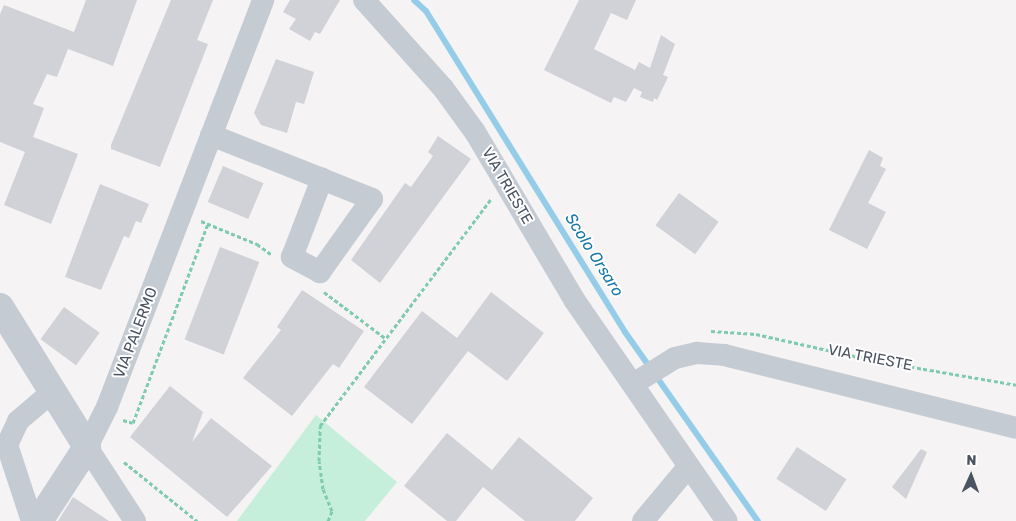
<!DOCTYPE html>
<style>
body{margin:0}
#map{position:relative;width:1016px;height:521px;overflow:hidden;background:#f5f3f3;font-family:Rubik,sans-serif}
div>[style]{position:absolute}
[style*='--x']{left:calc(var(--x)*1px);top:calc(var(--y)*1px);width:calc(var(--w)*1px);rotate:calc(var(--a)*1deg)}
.green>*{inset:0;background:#c5efdb}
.stream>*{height:6px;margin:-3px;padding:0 3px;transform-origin:3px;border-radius:3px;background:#95cde9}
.building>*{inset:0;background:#d0d2d7;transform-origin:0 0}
.path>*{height:3px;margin-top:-1.5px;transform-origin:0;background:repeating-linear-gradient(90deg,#7fcbaf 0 4px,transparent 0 6.5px)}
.minor>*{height:22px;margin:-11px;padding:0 11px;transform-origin:11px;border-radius:11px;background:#c5cbd3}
.tertiary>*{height:28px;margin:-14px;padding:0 14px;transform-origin:14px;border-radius:14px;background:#c5cbd3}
span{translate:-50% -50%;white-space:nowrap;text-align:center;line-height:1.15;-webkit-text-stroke:4px #fff;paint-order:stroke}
.street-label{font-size:15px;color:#4b5360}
.water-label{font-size:16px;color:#1477aa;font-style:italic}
.north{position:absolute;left:946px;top:451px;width:50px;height:50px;-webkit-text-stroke:4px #fff;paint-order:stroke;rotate:2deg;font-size:14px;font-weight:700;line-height:20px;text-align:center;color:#4b5360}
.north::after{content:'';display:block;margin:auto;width:18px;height:22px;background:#4b5360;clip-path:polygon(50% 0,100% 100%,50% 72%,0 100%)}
</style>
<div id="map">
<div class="green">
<div style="clip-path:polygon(316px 415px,397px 482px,365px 521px,237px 521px)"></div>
</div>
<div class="stream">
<div style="--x:414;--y:0;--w:16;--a:43"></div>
<div style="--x:426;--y:11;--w:378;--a:58.2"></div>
<div style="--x:625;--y:332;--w:231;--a:54.9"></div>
</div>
<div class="building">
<div style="clip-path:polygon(86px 0,137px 0,113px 66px,68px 49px,57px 77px,47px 74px,33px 104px,44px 108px,33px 137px,78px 154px,51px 224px,4px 205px,25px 152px,0 142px,0 14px,4px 5px,74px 32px)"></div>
<div style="clip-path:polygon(171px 0,213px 0,197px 40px,208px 44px,160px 167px,111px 149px,111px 145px)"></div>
<div style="clip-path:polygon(290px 0,340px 0,320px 34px,315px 32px,310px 41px,289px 29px,296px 19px,283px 12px)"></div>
<div style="clip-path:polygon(579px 0,636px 0,627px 20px,611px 13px,594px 49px,635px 70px,639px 62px,650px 68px,661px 35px,675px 44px,663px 75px,668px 77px,657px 100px,654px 98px,653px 102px,640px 97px,642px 92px,634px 88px,626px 102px,614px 97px,611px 103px,544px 70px)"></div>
<div style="clip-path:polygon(276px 59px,314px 72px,304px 104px,296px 102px,287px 133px,261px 125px,254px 113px)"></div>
<div style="clip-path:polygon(438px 136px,471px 159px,380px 283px,351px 260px,405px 183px,411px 187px,433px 156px,428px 152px)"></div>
<div style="clip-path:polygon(869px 150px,883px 158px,880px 166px,886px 169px,868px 203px,886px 212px,867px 249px,829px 230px)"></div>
<div style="left:223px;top:166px;width:44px;height:39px;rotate:23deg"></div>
<div style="clip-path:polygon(100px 184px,149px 204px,141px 223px,136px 221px,129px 238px,124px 236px,101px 290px,65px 277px)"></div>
<div style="left:679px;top:193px;width:49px;height:40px;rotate:36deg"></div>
<div style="left:220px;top:247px;width:42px;height:99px;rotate:21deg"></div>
<div style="clip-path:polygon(302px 290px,364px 331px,339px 368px,333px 364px,292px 416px,243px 378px,281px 330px,277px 327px)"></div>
<div style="clip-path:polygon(491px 292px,544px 333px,507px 381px,468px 351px,412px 424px,364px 387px,422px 311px,457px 338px)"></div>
<div style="left:64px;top:307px;width:44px;height:40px;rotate:36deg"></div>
<div style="clip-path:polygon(170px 386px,203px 412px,192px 442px,211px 418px,272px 466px,227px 517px,130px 437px)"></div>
<div style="clip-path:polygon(447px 433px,492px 470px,519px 437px,593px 498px,575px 521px,525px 521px,483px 487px,456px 521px,447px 521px,404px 486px)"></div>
<div style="left:797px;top:447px;width:59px;height:38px;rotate:33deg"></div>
<div style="clip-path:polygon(921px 449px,927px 452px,906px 499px,892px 487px)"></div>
<div style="clip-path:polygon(73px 497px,109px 521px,58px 521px)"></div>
</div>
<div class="path">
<div style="--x:201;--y:221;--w:61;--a:22.3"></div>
<div style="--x:257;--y:244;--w:19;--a:36"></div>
<div style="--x:324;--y:292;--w:76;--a:37"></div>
<div style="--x:711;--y:331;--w:45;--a:3.8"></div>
<div style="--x:756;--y:334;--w:119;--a:12.6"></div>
<div style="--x:872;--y:360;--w:146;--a:9.8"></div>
<div style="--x:123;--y:420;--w:10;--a:17"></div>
<div style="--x:133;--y:423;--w:214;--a:-69.4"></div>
<div style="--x:124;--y:462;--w:94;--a:38.9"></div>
<div style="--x:328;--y:521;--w:11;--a:-68"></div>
<div style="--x:332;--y:511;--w:24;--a:-112"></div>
<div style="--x:323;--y:489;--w:28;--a:-98"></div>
<div style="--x:319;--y:461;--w:35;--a:-88"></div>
<div style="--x:320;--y:426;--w:284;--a:-53"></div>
</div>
<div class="minor">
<div style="--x:364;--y:0;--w:118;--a:48.1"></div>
<div style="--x:443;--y:88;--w:54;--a:54"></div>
<div style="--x:475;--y:132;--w:196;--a:59.4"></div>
<div style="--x:575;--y:301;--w:267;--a:55.4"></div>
<div style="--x:211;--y:135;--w:119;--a:21.6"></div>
<div style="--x:322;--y:179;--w:54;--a:21.8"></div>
<div style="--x:372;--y:199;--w:90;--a:125.5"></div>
<div style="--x:320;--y:272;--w:32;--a:-152"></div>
<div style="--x:292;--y:257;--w:84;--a:-69"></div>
<div style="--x:633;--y:384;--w:49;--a:-31.8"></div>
<div style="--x:675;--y:358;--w:23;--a:-13"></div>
<div style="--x:697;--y:353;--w:27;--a:4"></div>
<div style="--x:724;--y:355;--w:301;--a:14"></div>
<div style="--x:32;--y:521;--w:80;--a:-108.2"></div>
<div style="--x:7;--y:445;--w:26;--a:-65"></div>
<div style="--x:18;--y:421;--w:45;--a:-40.5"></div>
<div style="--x:135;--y:521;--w:88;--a:-123"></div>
<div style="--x:87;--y:447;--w:45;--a:-63.4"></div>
<div style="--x:107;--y:407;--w:436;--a:-69"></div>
<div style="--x:643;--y:521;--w:70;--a:-50.2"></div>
</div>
<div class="tertiary">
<div style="--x:0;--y:307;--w:165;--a:58.1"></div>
<div style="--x:87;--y:447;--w:88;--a:123"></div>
</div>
<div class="street-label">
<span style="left:507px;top:186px;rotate:60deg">VIA TRIESTE</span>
<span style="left:136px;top:333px;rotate:-69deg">VIA PALERMO</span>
<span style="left:870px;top:358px;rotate:11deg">VIA TRIESTE</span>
</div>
<div class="water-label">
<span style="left:594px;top:255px;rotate:58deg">Scolo Orsaro</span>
</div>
<div class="north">N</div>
</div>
